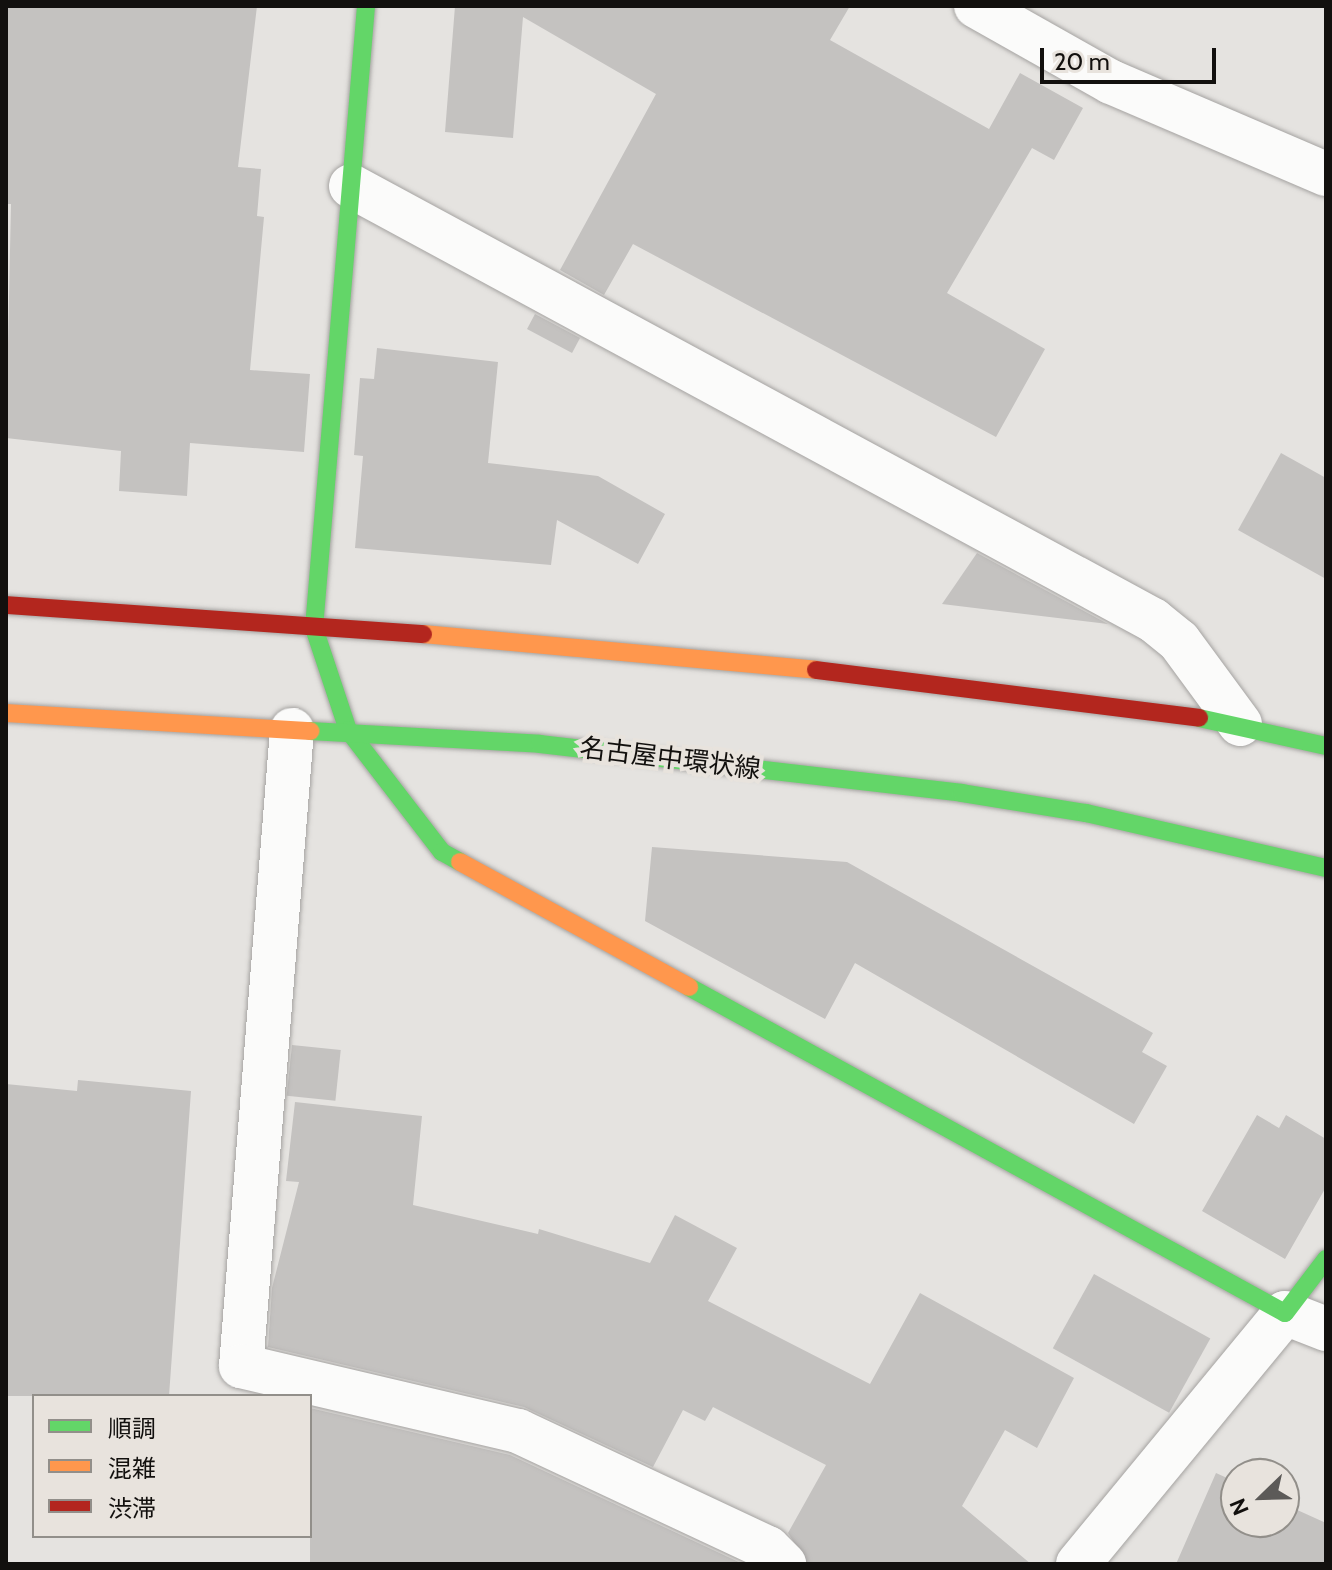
<!DOCTYPE html>
<meta charset="utf-8">
<style>
body{margin:0}
#map{position:relative;width:1332px;height:1570px;overflow:hidden;background:#e5e3e0;font-family:Cabin,"Noto Sans JP",sans-serif}
div>[style]{position:absolute}
[style*='--x']{left:calc(var(--x)*1px);top:calc(var(--y)*1px);width:calc(var(--w)*1px);rotate:calc(var(--a)*1deg)}
.building>*{inset:0;background:#c4c2c0;transform-origin:0 0}
.roads{filter:drop-shadow(0 0 2px #a5a3a1) drop-shadow(0 0 2px #a5a3a1)}
.street>*{height:44px;margin:-22px;padding:0 22px;transform-origin:22px;border-radius:22px;background:#fbfbfa}
.fast>*{height:18px;margin:-9px;padding:0 9px;transform-origin:9px;border-radius:9px;background:#63d668}
.slow>*{height:18px;margin:-9px;padding:0 9px;transform-origin:9px;border-radius:9px;background:#ff974d}
.jam>*{height:18px;margin:-9px;padding:0 9px;transform-origin:9px;border-radius:9px;background:#b3261e}
span{translate:-50% -50%;white-space:nowrap;text-align:center;line-height:1.15;-webkit-text-stroke:8px #e8e3dd;paint-order:stroke}
.street-label{font-size:26px;color:#12100e}
.frame{position:absolute;inset:0;border:8px solid #12100e;pointer-events:none}
.legend{position:absolute;left:32px;top:1394px;width:280px;height:144px;box-sizing:border-box;background:#e8e3dd;border:2px solid #928f8a;margin:0;padding:10px 14px;list-style:none;font-size:24px;color:#12100e}
.legend li{display:flex;align-items:center;gap:16px;height:40px}
.legend b{width:40px;border:2px solid #928f8a}
.north{position:absolute;left:1220px;top:1458px;width:80px;height:80px;box-sizing:border-box;background:#e8e3dd;border:2px solid #928f8a;border-radius:50%;rotate:247deg;font-size:22px;font-weight:700;line-height:32px;text-align:center;color:#12100e}
.north::after{content:'';display:block;margin:auto;width:28px;height:36px;background:#5c5a58;clip-path:polygon(50% 0,100% 100%,50% 72%,0 100%)}
.scale{position:absolute;left:1040px;top:48px;width:176px;height:36px;box-sizing:border-box;border:4px solid #12100e;border-top:0;padding-left:10px;font-size:24px;line-height:28px;white-space:nowrap;color:#12100e;-webkit-text-stroke:6px #e8e3dd;paint-order:stroke}
</style>
<div id="map">
<div class="building">
<div style="clip-path:polygon(6px 6px,257px 6px,238px 167px,261px 169px,257px 216px,264px 217px,250px 370px,310px 374px,304px 452px,190px 443px,187px 496px,119px 491px,121px 451px,6px 438px,11px 204px,6px 204px)"></div>
<div style="clip-path:polygon(455px 6px,850px 6px,830px 40px,989px 129px,1020px 73px,1083px 108px,1054px 160px,1032px 148px,947px 293px,1045px 349px,996px 437px,633px 244px,604px 295px,560px 270px,656px 94px,523px 17px,513px 138px,445px 132px)"></div>
<div style="left:535px;top:314px;width:51px;height:17px;rotate:28deg"></div>
<div style="clip-path:polygon(377px 348px,498px 362px,488px 463px,598px 476px,665px 514px,638px 564px,557px 520px,551px 565px,355px 548px,363px 456px,354px 455px,360px 378px,374px 379px)"></div>
<div style="clip-path:polygon(1281px 453px,1326px 478px,1326px 579px,1238px 530px)"></div>
<div style="clip-path:polygon(977px 553px,1108px 624px,942px 604px)"></div>
<div style="clip-path:polygon(652px 847px,847px 862px,1153px 1033px,1142px 1052px,1167px 1066px,1134px 1124px,855px 963px,825px 1019px,645px 921px)"></div>
<div style="left:292px;top:1045px;width:49px;height:51px;rotate:6deg"></div>
<div style="clip-path:polygon(78px 1080px,191px 1091px,169px 1396px,6px 1396px,6px 1084px,77px 1091px)"></div>
<div style="clip-path:polygon(295px 1102px,422px 1116px,413px 1205px,538px 1234px,539px 1229px,650px 1263px,675px 1215px,737px 1248px,708px 1301px,870px 1384px,920px 1293px,1074px 1378px,1037px 1448px,1005px 1430px,962px 1506px,1031px 1564px,808px 1564px,788px 1533px,826px 1465px,713px 1407px,705px 1421px,683px 1410px,653px 1467px,524px 1407px,268px 1347px,272px 1288px,299px 1182px,286px 1181px)"></div>
<div style="clip-path:polygon(1257px 1115px,1279px 1128px,1286px 1115px,1326px 1139px,1326px 1187px,1285px 1259px,1202px 1211px)"></div>
<div style="left:1094px;top:1274px;width:133px;height:85px;rotate:29deg"></div>
<div style="clip-path:polygon(310px 1408px,510px 1455px,743px 1564px,310px 1564px)"></div>
<div style="clip-path:polygon(1216px 1473px,1236px 1482px,1236px 1522px,1284px 1522px,1284px 1504px,1326px 1523px,1326px 1564px,1176px 1564px)"></div>
</div>
<div class="roads">
<div class="street">
<div style="--x:976;--y:6;--w:155;--a:29.4"></div>
<div style="--x:1111;--y:82;--w:234;--a:23.2"></div>
<div style="--x:351;--y:186;--w:912;--a:28.42"></div>
<div style="--x:1153;--y:620;--w:33;--a:39"></div>
<div style="--x:1179;--y:641;--w:103;--a:53.7"></div>
<div style="--x:292;--y:730;--w:638;--a:94.58"></div>
<div style="--x:241;--y:1366;--w:285;--a:13.2"></div>
<div style="--x:518;--y:1431;--w:276;--a:25.1"></div>
<div style="--x:768;--y:1548;--w:23;--a:45"></div>
<div style="--x:1078;--y:1564;--w:325;--a:-50.5"></div>
<div style="--x:1285;--y:1313;--w:44;--a:21.3"></div>
</div>
<div class="fast">
<div style="--x:366;--y:6;--w:624;--a:94.78"></div>
<div style="--x:314;--y:628;--w:108;--a:71.6"></div>
<div style="--x:348;--y:730;--w:154;--a:52.4"></div>
<div style="--x:442;--y:852;--w:21;--a:29"></div>
<div style="--x:1199;--y:718;--w:130;--a:12.4"></div>
<div style="--x:310;--y:731;--w:230;--a:3.2"></div>
<div style="--x:540;--y:744;--w:425;--a:6.6"></div>
<div style="--x:962;--y:793;--w:126;--a:9.2"></div>
<div style="--x:1086;--y:813;--w:246;--a:12.9"></div>
<div style="--x:689;--y:987;--w:679;--a:28.68"></div>
<div style="--x:1285;--y:1313;--w:68;--a:-52.8"></div>
</div>
<div class="slow">
<div style="--x:423;--y:634;--w:395;--a:5.2"></div>
<div style="--x:6;--y:713;--w:305;--a:3.4"></div>
<div style="--x:460;--y:862;--w:261;--a:28.6"></div>
</div>
<div class="jam">
<div style="--x:6;--y:605;--w:418;--a:4"></div>
<div style="--x:816;--y:670;--w:386;--a:7.1"></div>
</div>
</div>
<div class="street-label">
<span style="left:670px;top:759px;rotate:7deg">名古屋中環状線</span>
</div>
<div class="frame"></div>
<ul class="legend">
<li><b style="height:10px;background:#63d668"></b>順調</li>
<li><b style="height:10px;background:#ff974d"></b>混雑</li>
<li><b style="height:10px;background:#b3261e"></b>渋滞</li>
</ul>
<div class="north">N</div>
<div class="scale">20 m</div>
</div>
